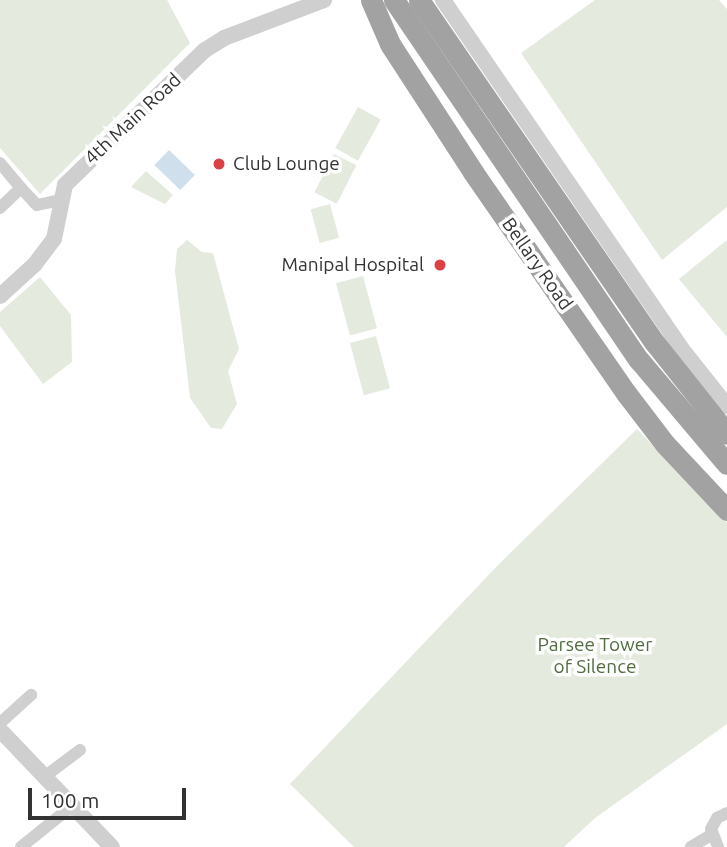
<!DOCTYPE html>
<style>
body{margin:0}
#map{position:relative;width:727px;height:847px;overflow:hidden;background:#fff;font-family:Ubuntu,sans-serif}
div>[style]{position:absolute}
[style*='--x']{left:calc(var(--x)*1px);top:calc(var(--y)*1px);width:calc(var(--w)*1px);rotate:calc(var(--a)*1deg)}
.green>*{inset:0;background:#e4eade;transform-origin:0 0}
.water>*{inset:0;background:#cfdfec;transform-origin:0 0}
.minor>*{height:12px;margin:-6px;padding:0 6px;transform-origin:6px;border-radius:6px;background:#cfcfcf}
.tertiary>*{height:16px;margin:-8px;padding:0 8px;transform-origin:8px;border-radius:8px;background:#cfcfcf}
.trunk>*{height:21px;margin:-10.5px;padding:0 10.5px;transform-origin:10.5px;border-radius:10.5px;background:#a2a2a2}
.dots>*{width:19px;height:19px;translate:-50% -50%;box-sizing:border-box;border:4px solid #fff;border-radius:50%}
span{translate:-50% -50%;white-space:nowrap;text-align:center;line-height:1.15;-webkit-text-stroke:7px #fff;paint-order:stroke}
.street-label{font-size:19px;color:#323232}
.poi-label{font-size:19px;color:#323232}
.left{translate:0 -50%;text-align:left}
.right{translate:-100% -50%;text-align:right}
.park-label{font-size:19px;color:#526c41}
.scale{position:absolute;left:28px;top:788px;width:158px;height:32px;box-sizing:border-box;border:4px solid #323232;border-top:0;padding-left:9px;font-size:21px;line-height:24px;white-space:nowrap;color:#323232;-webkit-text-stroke:5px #fff;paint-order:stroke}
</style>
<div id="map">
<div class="green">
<div style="clip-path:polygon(0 0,167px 0,190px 43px,40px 194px,0 148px)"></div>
<div style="clip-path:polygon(595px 0,719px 0,727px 9px,727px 207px,662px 260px,521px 53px)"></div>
<div style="left:358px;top:107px;width:26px;height:47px;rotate:29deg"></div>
<div style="left:334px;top:154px;width:25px;height:43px;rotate:27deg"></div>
<div style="clip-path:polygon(146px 171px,173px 195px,165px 204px,131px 187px)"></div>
<div style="left:330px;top:204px;width:35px;height:20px;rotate:75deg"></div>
<div style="clip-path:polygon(187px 240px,202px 252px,213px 253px,239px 349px,228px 371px,237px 404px,222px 429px,211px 428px,190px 398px,175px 271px,177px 249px)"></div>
<div style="clip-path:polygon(727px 240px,727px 337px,679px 279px)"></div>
<div style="left:363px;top:276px;width:54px;height:28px;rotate:75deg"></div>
<div style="clip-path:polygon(40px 277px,71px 315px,72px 362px,43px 384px,0 326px,0 312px)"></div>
<div style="left:376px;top:336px;width:54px;height:27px;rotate:75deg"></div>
<div style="clip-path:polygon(637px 429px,727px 523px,727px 724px,595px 818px,564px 847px,354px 847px,290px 784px,499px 564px)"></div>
</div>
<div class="water">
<div style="left:169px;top:150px;width:36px;height:21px;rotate:44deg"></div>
</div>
<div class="minor">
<div style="--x:0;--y:163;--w:33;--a:50"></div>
<div style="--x:0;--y:208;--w:29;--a:-44"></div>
<div style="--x:21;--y:188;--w:23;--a:47"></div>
<div style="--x:37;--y:205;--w:25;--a:-12"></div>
<div style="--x:0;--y:723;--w:42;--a:-42.1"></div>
<div style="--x:44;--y:777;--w:45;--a:-36.9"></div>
<div style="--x:21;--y:847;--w:65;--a:-38.8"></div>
<div style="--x:691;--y:847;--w:23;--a:-31"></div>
<div style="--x:718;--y:847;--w:19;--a:-111"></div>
<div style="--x:711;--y:829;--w:13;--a:-61"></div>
<div style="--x:717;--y:818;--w:11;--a:-27"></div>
</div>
<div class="tertiary">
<div style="--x:443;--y:0;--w:428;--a:55.6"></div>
<div style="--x:685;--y:353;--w:68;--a:51.6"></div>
<div style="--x:0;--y:296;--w:47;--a:-42.4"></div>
<div style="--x:35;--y:264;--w:31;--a:-53"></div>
<div style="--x:54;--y:239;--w:55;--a:-78.5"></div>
<div style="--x:65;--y:185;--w:194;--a:-44"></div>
<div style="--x:205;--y:50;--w:22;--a:-32"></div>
<div style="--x:224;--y:38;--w:107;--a:-20.8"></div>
<div style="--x:0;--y:730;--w:162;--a:46.3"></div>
</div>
<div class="trunk">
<div style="--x:371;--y:0;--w:48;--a:66.6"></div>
<div style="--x:390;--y:44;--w:153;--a:57"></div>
<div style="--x:473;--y:172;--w:269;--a:55.3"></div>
<div style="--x:626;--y:393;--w:64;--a:52.6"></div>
<div style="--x:665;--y:444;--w:91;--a:46.8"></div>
<div style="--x:394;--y:0;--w:435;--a:55.8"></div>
<div style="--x:639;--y:360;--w:136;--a:49.8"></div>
<div style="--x:419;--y:0;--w:416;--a:55.5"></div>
<div style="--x:655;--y:343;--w:116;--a:51.6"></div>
</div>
<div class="dots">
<div style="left:219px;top:164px;background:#dc4143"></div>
<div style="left:440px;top:265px;background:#dc4143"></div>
</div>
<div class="street-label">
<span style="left:133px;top:119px;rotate:-43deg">4th Main Road</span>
<span style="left:537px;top:264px;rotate:55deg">Bellary Road</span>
</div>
<div class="poi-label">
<span class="left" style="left:233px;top:164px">Club Lounge</span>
<span class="right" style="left:424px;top:265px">Manipal Hospital</span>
</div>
<div class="park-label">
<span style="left:595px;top:656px">Parsee Tower<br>of Silence</span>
</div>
<div class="scale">100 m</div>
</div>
